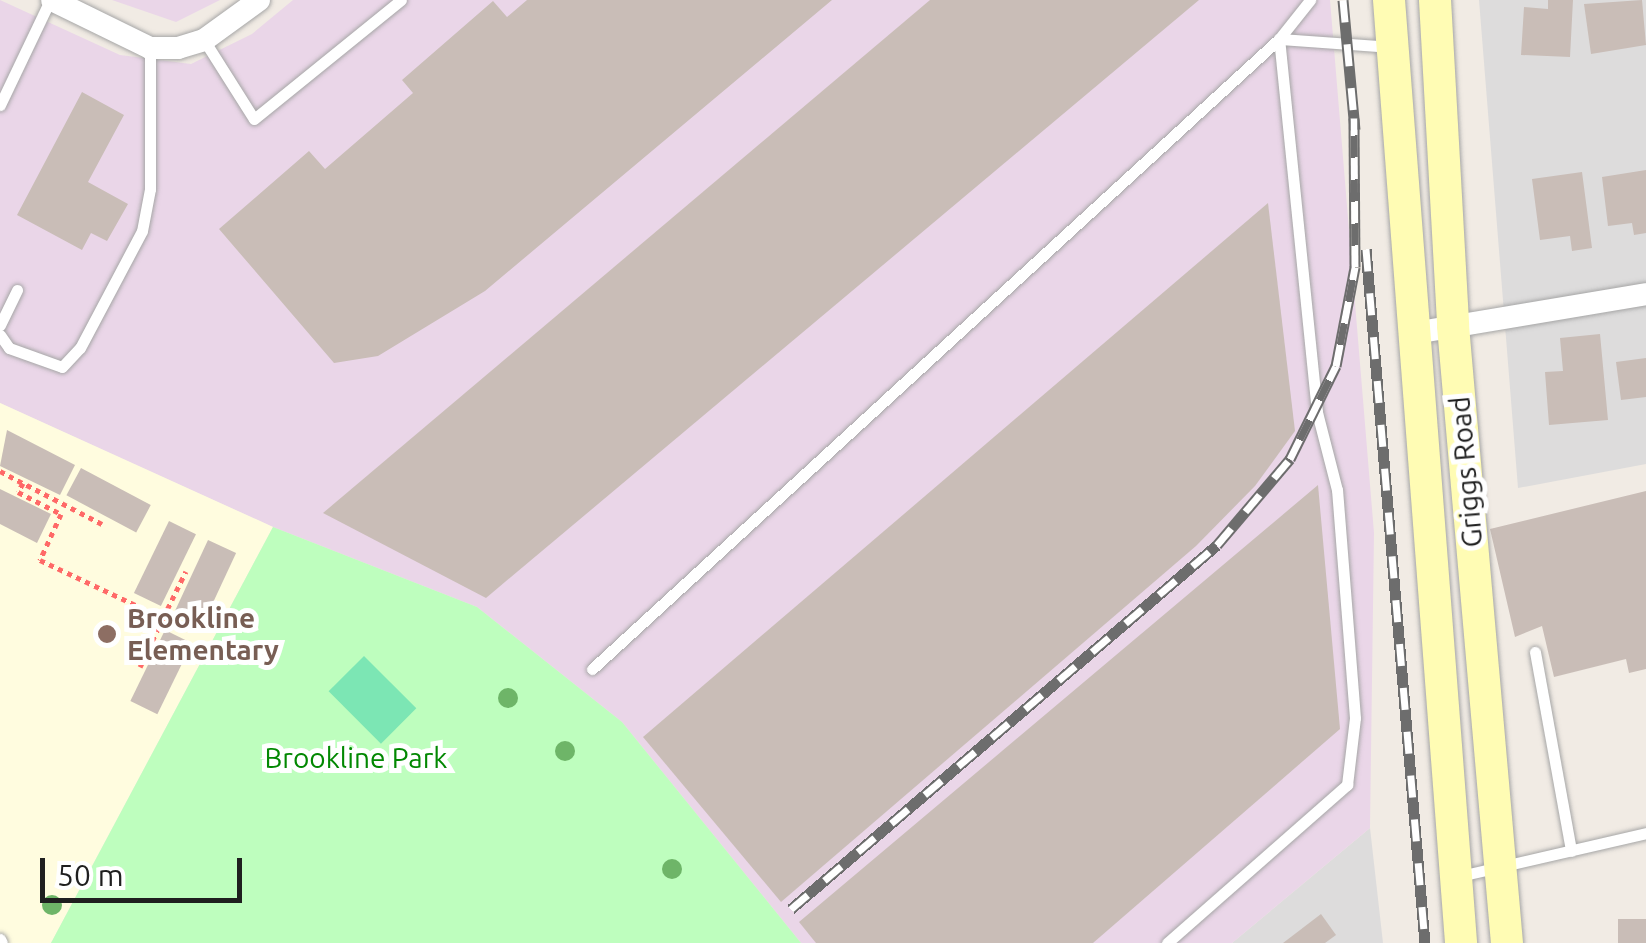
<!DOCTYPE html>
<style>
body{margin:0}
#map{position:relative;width:1646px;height:943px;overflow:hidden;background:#f1ebe4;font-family:Ubuntu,sans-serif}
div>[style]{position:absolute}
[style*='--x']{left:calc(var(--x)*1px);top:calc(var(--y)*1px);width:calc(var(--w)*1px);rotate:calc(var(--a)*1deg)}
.residential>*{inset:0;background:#dddcdc}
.industrial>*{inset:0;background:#ead6e8}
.education>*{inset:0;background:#fffcdf}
.park>*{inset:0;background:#befebe}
.pitch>*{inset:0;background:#7ce6b4;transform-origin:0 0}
.building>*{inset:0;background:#c9bdb7;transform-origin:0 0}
.path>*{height:5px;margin-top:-2.5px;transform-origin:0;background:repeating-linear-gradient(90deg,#ff6967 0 5px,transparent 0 10px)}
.roads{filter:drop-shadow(0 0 2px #a6a6a6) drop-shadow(0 0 2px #a6a6a6)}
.service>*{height:11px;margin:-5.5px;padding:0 5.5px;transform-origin:5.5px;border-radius:5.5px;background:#fff}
.minor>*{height:22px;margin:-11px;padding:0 11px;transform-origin:11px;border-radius:11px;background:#fff}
.secondary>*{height:32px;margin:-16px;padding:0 16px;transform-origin:16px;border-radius:16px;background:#fffcb4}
.rail>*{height:11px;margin-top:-5.5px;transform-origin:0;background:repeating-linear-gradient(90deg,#fff 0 22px,#6d6d6d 0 44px);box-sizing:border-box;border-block:2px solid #6d6d6d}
.trees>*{width:20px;height:20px;margin:-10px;border-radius:50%;background:#6eb568}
.dots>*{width:28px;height:28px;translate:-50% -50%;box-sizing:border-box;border:5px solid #fff;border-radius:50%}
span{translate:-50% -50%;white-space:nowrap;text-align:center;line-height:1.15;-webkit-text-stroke:10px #fff;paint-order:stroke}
.street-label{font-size:28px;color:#1f1f1f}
.education-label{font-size:28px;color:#785e54;font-weight:700}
.left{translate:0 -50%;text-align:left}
.park-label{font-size:28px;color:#028802}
.scale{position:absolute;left:40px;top:858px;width:202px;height:45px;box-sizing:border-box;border:5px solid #1f1f1f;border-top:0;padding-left:12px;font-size:30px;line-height:35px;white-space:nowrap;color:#1f1f1f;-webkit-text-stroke:8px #fff;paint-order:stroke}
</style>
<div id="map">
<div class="residential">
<div style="clip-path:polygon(1479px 0,1646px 0,1646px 464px,1518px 488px)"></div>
<div style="clip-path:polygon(1370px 828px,1383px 943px,1232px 943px)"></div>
</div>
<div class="industrial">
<div style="clip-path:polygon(0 0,120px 55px,191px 64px,252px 34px,293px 0,1330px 0,1374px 533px,1370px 828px,1232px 943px,801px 943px,622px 722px,477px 607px,273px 527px,0 403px)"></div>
<div style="clip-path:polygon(112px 0,220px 0,176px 22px)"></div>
</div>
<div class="education">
<div style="clip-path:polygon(0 403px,273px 527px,51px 943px,0 943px)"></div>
</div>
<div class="park">
<div style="clip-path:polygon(273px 527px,477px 607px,622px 722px,801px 943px,51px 943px)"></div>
</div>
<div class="pitch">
<div style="left:364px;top:656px;width:74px;height:50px;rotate:45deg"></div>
</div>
<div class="building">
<div style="clip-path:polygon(527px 0,832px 0,485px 291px,378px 356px,334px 363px,219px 229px,309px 151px,325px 169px,413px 93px,402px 80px,493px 1px,507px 17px)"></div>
<div style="clip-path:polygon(930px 0,1199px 0,486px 598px,323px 513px)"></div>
<div style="clip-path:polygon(1548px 0,1573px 0,1570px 57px,1521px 55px,1524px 7px,1548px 9px)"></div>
<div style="clip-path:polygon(1642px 0,1646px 45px,1591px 54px,1584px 4px)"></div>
<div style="clip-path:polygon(82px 92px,124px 115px,88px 182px,128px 204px,107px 241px,91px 233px,82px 250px,17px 215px)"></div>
<div style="clip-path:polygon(1646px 170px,1646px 233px,1634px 235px,1632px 223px,1608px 226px,1602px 177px)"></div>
<div style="clip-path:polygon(1582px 172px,1592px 248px,1572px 251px,1570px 236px,1540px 240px,1532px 179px)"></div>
<div style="clip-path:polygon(1268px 203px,1295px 431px,1255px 486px,1196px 546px,781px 902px,643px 737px)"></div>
<div style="clip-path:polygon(1600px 334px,1608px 420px,1549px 425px,1545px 372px,1563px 371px,1560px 338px)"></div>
<div style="clip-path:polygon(1646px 358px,1646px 397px,1621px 400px,1616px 362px)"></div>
<div style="clip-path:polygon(7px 430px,75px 465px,60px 495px,0 466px)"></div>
<div style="left:81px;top:468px;width:79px;height:31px;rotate:28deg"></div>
<div style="clip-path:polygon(1318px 485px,1340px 729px,1093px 943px,816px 943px,799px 922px)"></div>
<div style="clip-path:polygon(0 489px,51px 514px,37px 543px,0 524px)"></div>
<div style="clip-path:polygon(1646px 491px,1646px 669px,1629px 673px,1626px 659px,1554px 677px,1542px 626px,1515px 637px,1490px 529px)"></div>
<div style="left:169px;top:521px;width:30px;height:80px;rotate:26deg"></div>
<div style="left:208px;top:540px;width:31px;height:81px;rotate:25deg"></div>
<div style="left:165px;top:630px;width:30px;height:79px;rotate:26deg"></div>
<div style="clip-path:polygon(1321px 914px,1336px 935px,1325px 943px,1283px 943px)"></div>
<div style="left:1618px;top:919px;width:28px;height:24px"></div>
</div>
<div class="path">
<div style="--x:0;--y:471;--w:26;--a:28"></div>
<div style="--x:102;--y:524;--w:89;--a:-152.6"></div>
<div style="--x:23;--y:483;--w:10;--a:119"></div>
<div style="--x:18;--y:492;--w:48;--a:27.1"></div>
<div style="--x:61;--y:514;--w:51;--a:114.5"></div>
<div style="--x:40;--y:560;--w:136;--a:25.2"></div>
<div style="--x:163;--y:618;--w:54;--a:115.1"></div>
<div style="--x:163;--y:618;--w:52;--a:-63.9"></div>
</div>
<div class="roads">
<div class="service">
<div style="--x:204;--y:40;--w:93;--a:57.7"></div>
<div style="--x:254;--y:119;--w:189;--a:-39"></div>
<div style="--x:0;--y:105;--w:116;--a:-64.5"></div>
<div style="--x:0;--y:325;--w:39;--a:-64"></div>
<div style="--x:0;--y:335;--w:16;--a:55"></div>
<div style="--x:9;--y:348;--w:56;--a:19.7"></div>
<div style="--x:62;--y:367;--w:26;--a:-47"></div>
<div style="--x:80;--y:348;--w:132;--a:-62.1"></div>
<div style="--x:142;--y:231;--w:43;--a:-79.2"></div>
<div style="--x:150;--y:189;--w:141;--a:-90"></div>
<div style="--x:1535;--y:652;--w:202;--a:79.7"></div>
<div style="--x:592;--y:669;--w:932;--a:-42.52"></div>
<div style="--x:1279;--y:39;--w:50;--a:-51.5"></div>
<div style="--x:1460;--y:876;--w:191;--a:-13"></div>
<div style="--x:0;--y:939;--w:4;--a:63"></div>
<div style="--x:1167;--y:943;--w:240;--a:-41.3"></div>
<div style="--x:1347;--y:785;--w:67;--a:-83.2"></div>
<div style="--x:1355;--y:718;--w:229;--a:-94.5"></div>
<div style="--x:1337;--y:490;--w:81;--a:-104.4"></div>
<div style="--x:1317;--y:412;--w:375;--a:-95.8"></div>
<div style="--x:1279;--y:39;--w:111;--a:4.1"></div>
</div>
<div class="minor">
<div style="--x:52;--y:0;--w:109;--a:26.1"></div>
<div style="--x:150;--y:48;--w:28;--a:0"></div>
<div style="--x:178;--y:48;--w:27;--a:-17"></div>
<div style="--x:204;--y:40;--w:68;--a:-36"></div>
<div style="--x:1414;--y:333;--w:235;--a:-9.5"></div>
</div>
<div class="secondary">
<div style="--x:1389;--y:0;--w:946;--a:85.63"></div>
<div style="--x:1435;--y:0;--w:326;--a:86.8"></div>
<div style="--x:1453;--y:326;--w:619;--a:85"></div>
</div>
</div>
<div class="rail">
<div style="--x:1343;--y:0;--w:130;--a:84.7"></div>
<div style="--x:1366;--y:249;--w:697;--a:85.14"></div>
<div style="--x:791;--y:909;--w:560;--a:-40.51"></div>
<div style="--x:1217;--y:545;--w:113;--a:-49.7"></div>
<div style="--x:1290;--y:459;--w:104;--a:-63.7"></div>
<div style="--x:1336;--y:366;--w:101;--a:-79.1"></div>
<div style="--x:1355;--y:267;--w:149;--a:-90.4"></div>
</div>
<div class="trees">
<div style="left:508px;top:698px"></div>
<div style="left:565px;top:751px"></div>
<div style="left:672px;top:869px"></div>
<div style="left:52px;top:905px"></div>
</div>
<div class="dots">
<div style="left:107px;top:634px;background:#8d6e63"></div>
</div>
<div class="street-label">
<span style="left:1466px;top:472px;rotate:-95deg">Griggs Road</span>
</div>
<div class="education-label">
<span class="left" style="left:127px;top:634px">Brookline<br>Elementary</span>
</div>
<div class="park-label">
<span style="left:356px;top:758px">Brookline Park</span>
</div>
<div class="scale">50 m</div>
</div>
